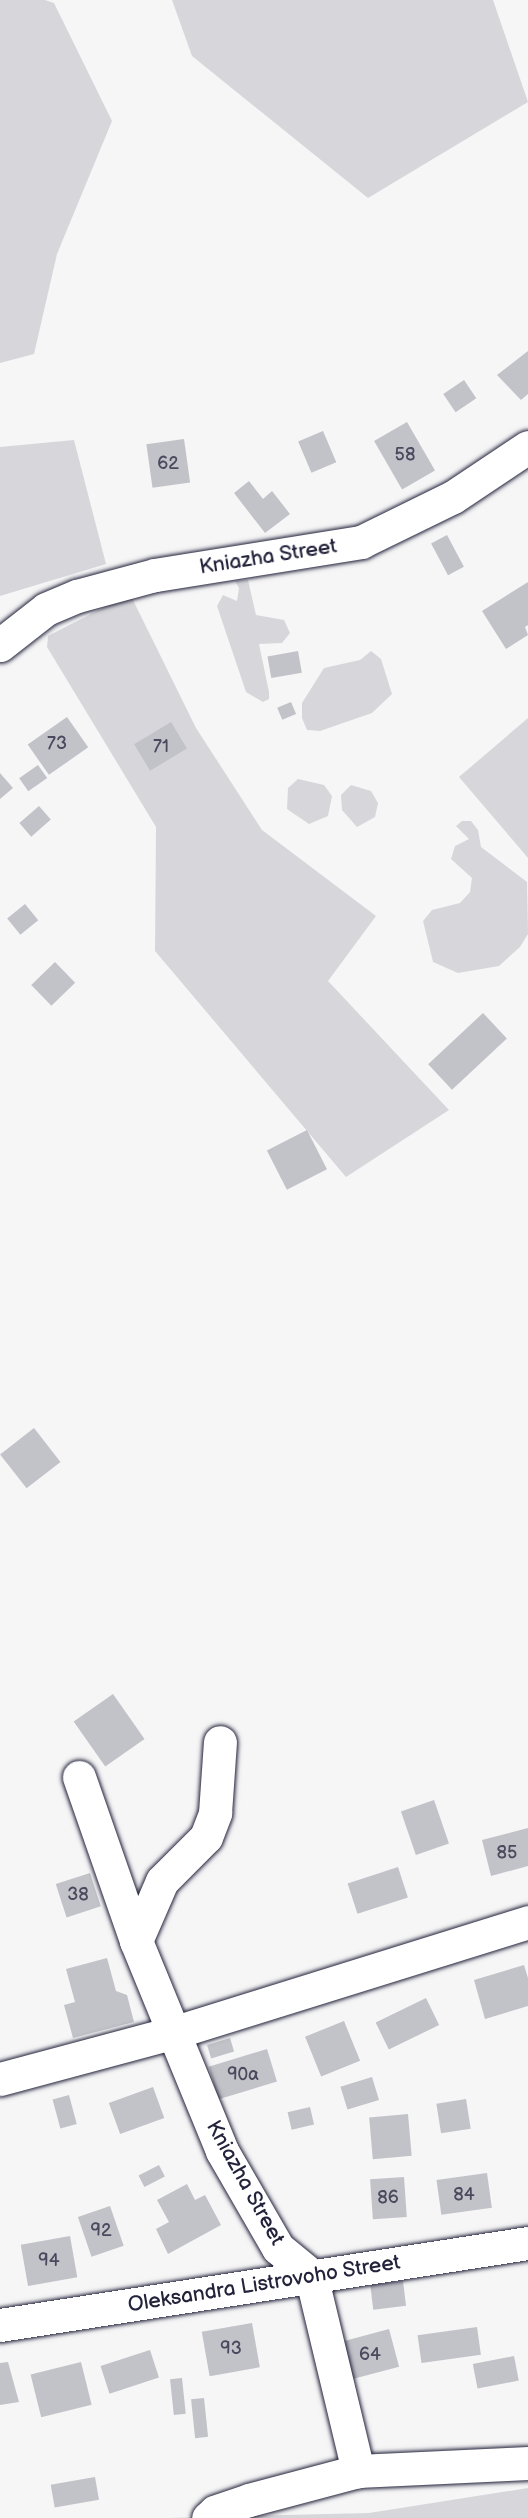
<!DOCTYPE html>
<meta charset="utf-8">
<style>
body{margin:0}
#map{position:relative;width:528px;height:2518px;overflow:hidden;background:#f6f6f7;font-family:"Balsamiq Sans",sans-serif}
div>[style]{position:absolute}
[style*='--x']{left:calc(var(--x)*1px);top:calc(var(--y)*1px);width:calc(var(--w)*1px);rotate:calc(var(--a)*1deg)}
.green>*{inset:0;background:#d7d7db}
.building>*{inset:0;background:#c2c2c9;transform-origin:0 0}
.roads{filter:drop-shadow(0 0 2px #22223b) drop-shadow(0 0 2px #22223b)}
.minor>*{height:33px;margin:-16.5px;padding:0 16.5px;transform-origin:16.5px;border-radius:16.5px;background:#fff}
span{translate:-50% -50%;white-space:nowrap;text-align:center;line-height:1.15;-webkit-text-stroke:4.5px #fff;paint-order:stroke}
.number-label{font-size:18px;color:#4a4a5e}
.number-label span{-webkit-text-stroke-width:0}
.street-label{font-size:21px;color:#22223b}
</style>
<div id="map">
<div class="green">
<div style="clip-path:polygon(0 0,45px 0,54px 3px,112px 121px,57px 254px,34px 354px,0 363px)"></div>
<div style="clip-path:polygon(172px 0,493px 0,528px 102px,368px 198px,192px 56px)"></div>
<div style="clip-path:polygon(74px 440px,106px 564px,0 596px,0 447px)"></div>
<div style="clip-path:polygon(248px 580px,256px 615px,284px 620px,290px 633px,282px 643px,259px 644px,269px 692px,269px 699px,263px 702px,246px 692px,217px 606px,223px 595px,237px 601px,239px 588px,235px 581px)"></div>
<div style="clip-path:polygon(130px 594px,196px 728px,262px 830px,376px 916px,328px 981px,449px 1110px,346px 1177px,155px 951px,156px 827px,47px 647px,48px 636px)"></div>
<div style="clip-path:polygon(371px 651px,381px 659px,392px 694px,372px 713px,320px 731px,307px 730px,302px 718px,302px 703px,324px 668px,360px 660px)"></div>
<div style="clip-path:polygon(528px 718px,528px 858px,459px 777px)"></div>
<div style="clip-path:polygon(298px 779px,324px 785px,332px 796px,328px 816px,309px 824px,287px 809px,288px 788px)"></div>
<div style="clip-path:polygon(351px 785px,371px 791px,378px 803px,375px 817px,357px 827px,342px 810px,341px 795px)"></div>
<div style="clip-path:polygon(462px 821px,471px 821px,478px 830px,481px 847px,527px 882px,528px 934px,520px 947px,499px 966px,458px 973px,433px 962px,423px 921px,432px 910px,460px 903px,470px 892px,472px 878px,451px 859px,455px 846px,469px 839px,456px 826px)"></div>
<div style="clip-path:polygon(528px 2488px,528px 2518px,168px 2518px,369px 2513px)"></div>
</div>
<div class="building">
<div style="clip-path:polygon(528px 351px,528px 394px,521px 400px,497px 375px)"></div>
<div style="left:464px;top:380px;width:22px;height:25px;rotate:56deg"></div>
<div style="left:407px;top:422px;width:56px;height:38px;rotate:60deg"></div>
<div style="left:323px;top:431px;width:34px;height:27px;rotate:67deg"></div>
<div style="left:184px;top:439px;width:44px;height:38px;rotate:82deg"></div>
<div style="clip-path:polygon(249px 481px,263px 499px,272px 491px,290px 514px,265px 533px,234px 493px)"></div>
<div style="left:447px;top:535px;width:36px;height:18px;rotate:62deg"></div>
<div style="clip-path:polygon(528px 582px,528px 625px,525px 627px,528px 635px,506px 649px,482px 611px)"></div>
<div style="left:298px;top:651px;width:22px;height:31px;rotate:80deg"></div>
<div style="left:291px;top:702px;width:13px;height:15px;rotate:67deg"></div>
<div style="left:67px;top:717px;width:37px;height:48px;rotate:55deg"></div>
<div style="left:171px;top:722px;width:31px;height:43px;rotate:59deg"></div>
<div style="left:38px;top:765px;width:16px;height:23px;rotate:55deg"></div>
<div style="clip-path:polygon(0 773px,13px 788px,0 799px)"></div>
<div style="left:39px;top:806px;width:18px;height:26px;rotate:49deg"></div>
<div style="left:25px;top:904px;width:21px;height:23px;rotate:51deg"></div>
<div style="left:55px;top:962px;width:29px;height:33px;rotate:46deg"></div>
<div style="left:483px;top:1013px;width:35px;height:75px;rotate:47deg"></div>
<div style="left:307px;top:1130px;width:44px;height:45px;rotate:63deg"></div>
<div style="left:34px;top:1428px;width:43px;height:43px;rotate:52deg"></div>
<div style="left:113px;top:1694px;width:55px;height:48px;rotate:55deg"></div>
<div style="left:434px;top:1800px;width:46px;height:35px;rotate:71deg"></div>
<div style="clip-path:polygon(528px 1828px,528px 1866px,491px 1876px,482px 1840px)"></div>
<div style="left:398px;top:1867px;width:32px;height:53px;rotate:72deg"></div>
<div style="left:90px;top:1873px;width:35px;height:36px;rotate:72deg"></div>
<div style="clip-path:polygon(107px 1958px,116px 1991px,127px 1995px,134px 2022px,73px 2038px,64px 2005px,75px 2002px,66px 1969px)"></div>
<div style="clip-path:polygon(524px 1965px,528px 1978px,528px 2006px,485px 2019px,474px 1980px)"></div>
<div style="left:426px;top:1998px;width:30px;height:56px;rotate:64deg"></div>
<div style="left:344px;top:2021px;width:43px;height:42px;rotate:68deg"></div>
<div style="left:230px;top:2038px;width:14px;height:24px;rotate:73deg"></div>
<div style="left:267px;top:2049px;width:34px;height:61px;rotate:73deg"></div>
<div style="left:372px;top:2077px;width:24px;height:33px;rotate:73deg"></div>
<div style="left:153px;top:2087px;width:33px;height:47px;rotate:70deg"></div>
<div style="left:69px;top:2095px;width:30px;height:17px;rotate:75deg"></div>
<div style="left:466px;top:2099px;width:30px;height:30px;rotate:81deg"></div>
<div style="left:310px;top:2107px;width:18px;height:23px;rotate:77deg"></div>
<div style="left:408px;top:2114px;width:42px;height:39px;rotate:85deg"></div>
<div style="left:159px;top:2165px;width:13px;height:23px;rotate:63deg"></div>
<div style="left:487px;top:2173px;width:35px;height:51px;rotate:82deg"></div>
<div style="left:404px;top:2177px;width:40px;height:34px;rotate:86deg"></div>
<div style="clip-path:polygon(187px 2184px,195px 2200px,205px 2195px,221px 2225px,168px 2254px,156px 2229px,169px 2222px,157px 2200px)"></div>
<div style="left:110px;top:2206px;width:42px;height:34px;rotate:71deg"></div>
<div style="left:70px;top:2236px;width:42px;height:50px;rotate:80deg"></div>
<div style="left:403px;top:2281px;width:25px;height:33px;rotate:83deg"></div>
<div style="left:252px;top:2323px;width:45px;height:51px;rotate:80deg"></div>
<div style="left:477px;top:2327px;width:28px;height:60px;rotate:82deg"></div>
<div style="left:389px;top:2329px;width:39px;height:49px;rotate:75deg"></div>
<div style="left:150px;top:2350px;width:29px;height:52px;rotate:72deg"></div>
<div style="left:514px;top:2356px;width:25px;height:42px;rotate:79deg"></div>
<div style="clip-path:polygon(8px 2362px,19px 2402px,0 2405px,0 2363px)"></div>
<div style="left:81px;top:2362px;width:44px;height:52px;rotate:76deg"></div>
<div style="left:182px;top:2378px;width:36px;height:12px;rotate:84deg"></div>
<div style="left:204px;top:2398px;width:39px;height:13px;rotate:84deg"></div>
<div style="left:95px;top:2477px;width:23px;height:45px;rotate:80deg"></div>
</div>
<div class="roads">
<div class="minor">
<div style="--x:0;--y:645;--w:58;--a:-38"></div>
<div style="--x:46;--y:609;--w:34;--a:-23"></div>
<div style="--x:77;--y:596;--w:81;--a:-15.1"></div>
<div style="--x:155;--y:575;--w:209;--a:-9.1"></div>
<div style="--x:361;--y:542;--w:102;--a:-26.1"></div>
<div style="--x:453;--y:497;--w:90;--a:-33.7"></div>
<div style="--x:79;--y:1777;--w:174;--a:70.8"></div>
<div style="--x:136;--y:1941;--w:227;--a:67.7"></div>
<div style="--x:222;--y:2151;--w:112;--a:60"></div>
<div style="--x:278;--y:2248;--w:43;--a:39.3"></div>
<div style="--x:311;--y:2275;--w:202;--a:76.5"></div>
<div style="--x:358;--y:2471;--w:113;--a:165.1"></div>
<div style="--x:249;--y:2500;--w:36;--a:161"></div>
<div style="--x:215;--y:2512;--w:9;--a:139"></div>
<div style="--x:136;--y:1941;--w:65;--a:-66.6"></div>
<div style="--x:162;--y:1881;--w:62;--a:-45"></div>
<div style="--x:206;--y:1837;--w:26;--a:-69"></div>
<div style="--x:215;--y:1813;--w:71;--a:-86"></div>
<div style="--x:0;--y:2079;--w:178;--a:-15"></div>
<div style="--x:172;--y:2033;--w:373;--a:-17.3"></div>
<div style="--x:0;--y:2325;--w:534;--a:-8.83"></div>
<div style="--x:358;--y:2471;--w:170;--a:-2.7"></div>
</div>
</div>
<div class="number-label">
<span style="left:405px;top:455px">58</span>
<span style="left:168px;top:464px">62</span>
<span style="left:57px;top:744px">73</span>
<span style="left:161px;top:747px">71</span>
<span style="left:507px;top:1853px">85</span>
<span style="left:78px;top:1895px">38</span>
<span style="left:243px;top:2075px">90а</span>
<span style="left:464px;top:2195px">84</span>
<span style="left:388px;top:2198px">86</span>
<span style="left:101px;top:2231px">92</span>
<span style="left:49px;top:2261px">94</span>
<span style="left:231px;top:2349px">93</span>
<span style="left:370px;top:2355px">64</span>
</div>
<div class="street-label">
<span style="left:268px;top:557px;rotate:-9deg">Kniazha Street</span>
<span style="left:245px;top:2183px;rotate:61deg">Kniazha Street</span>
<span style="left:264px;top:2284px;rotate:-9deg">Oleksandra Listrovoho Street</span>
</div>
</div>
